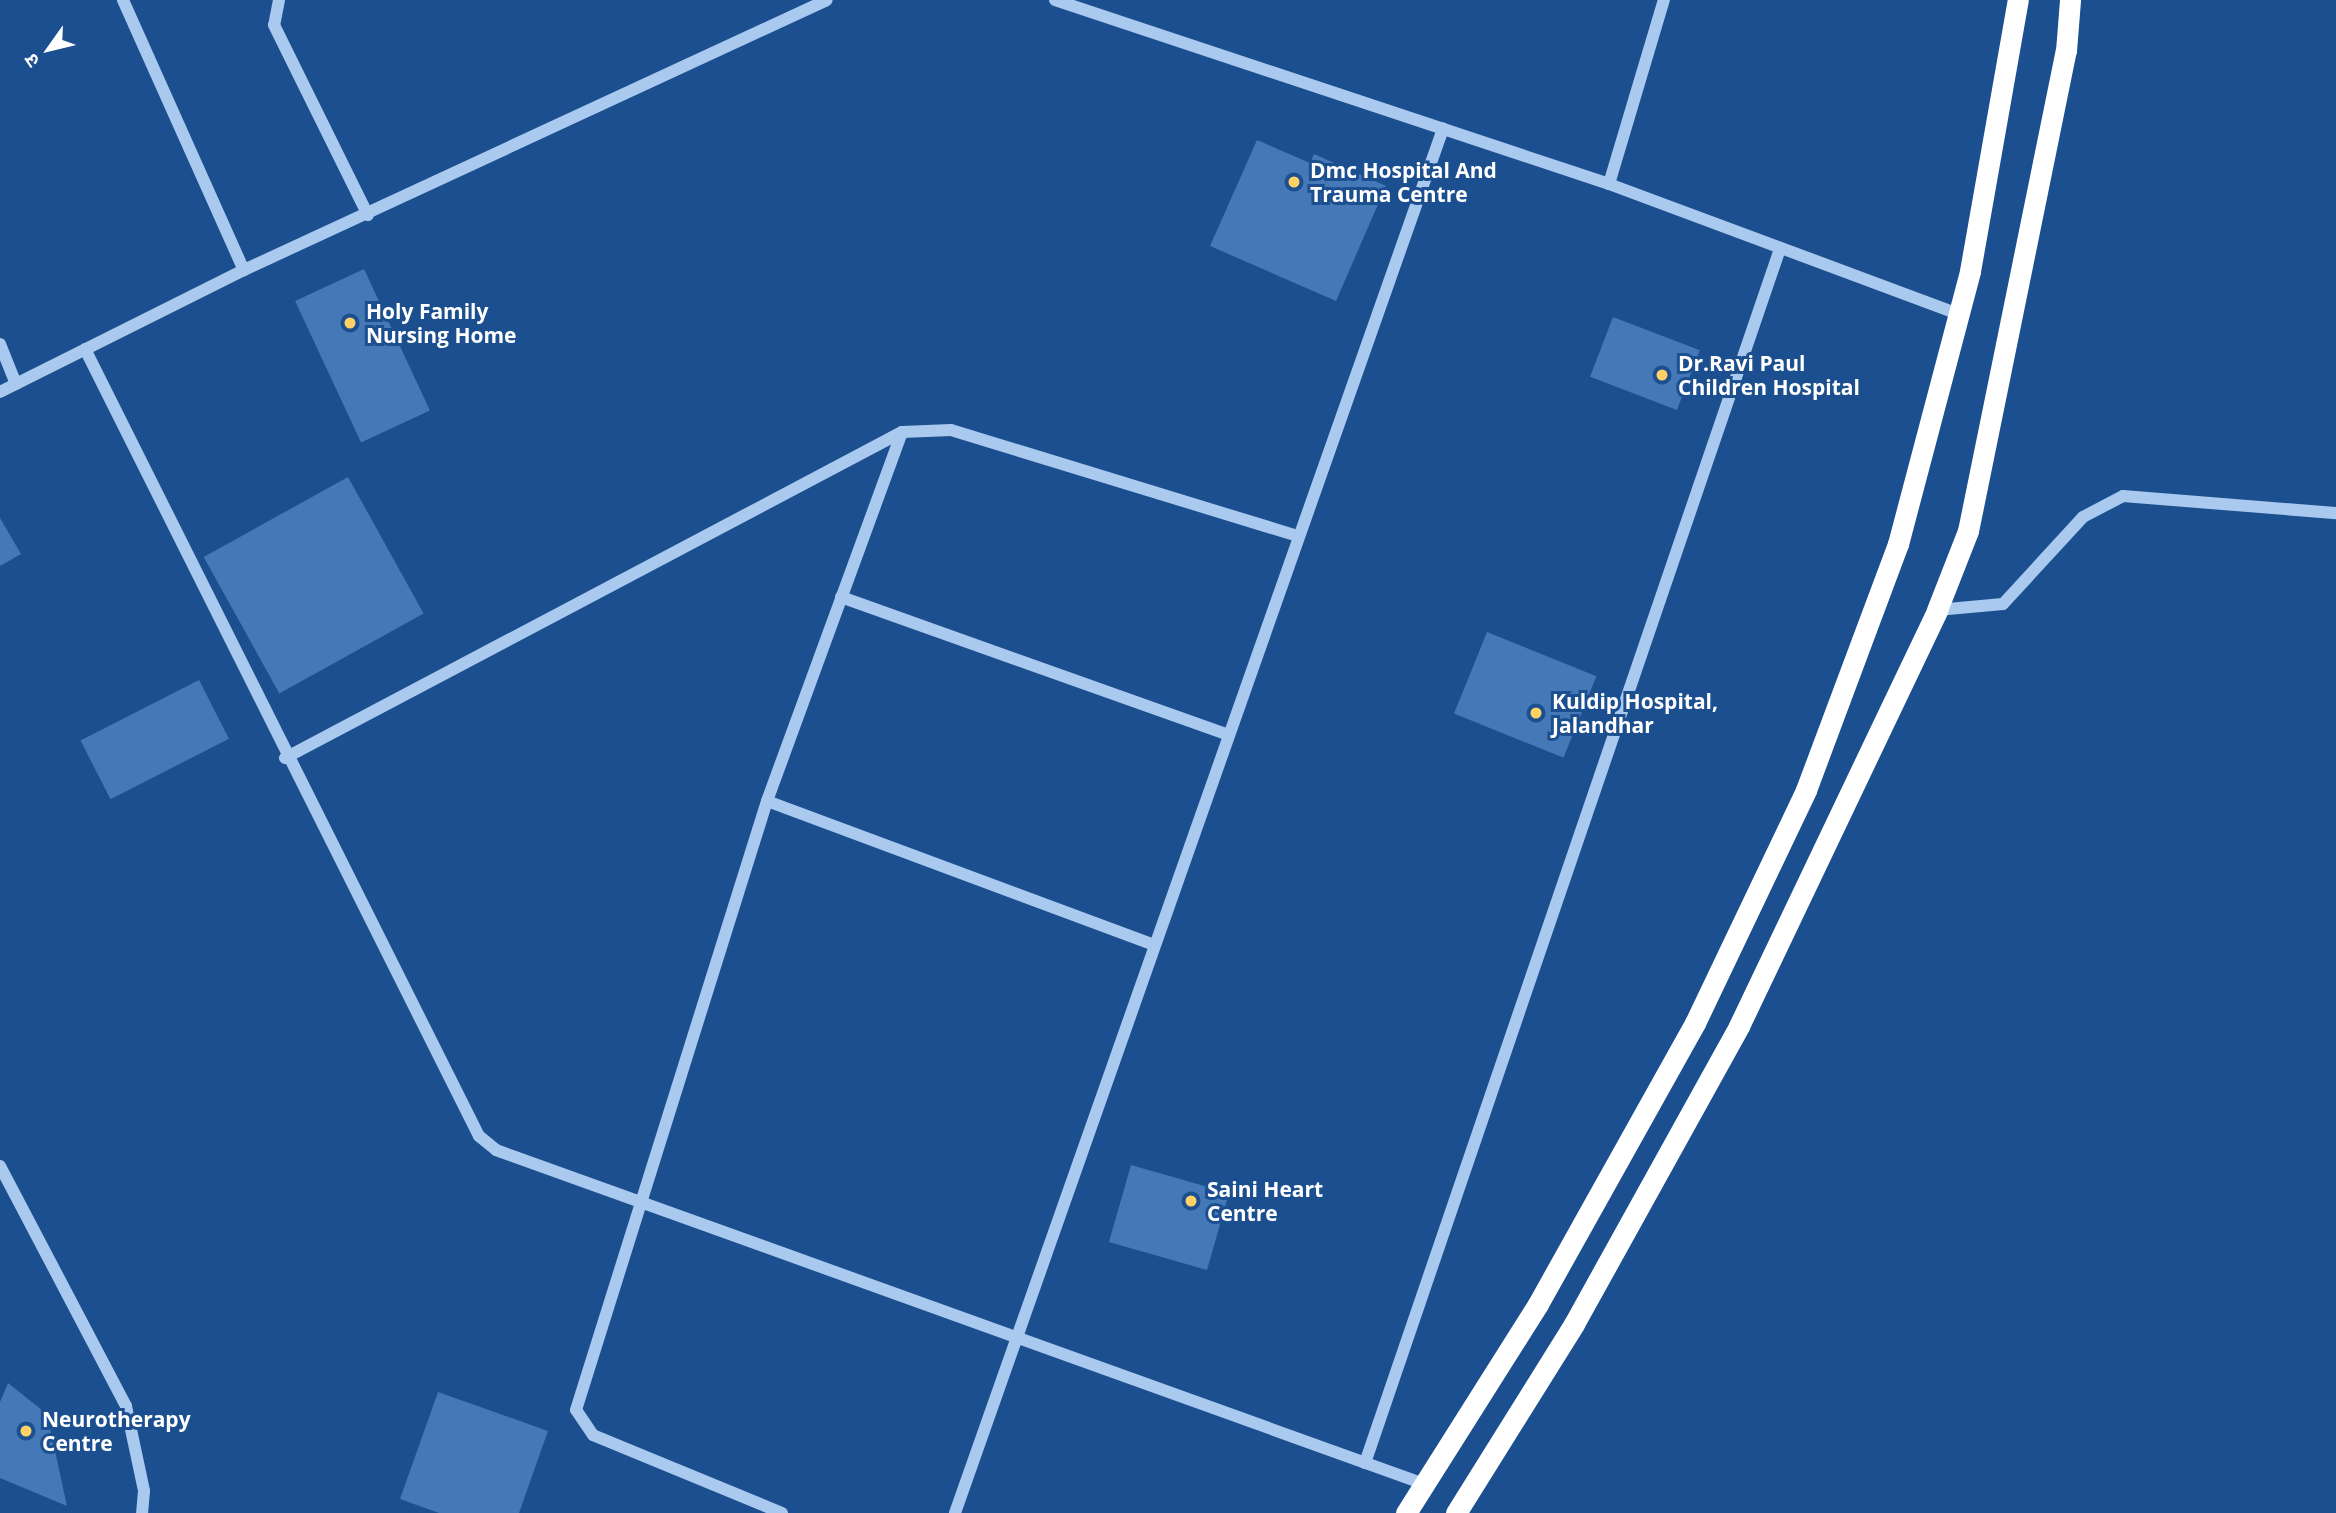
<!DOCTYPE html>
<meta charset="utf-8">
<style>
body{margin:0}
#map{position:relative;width:2336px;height:1513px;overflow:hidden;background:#1b4f8f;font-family:"Open Sans","Noto Sans Devanagari",sans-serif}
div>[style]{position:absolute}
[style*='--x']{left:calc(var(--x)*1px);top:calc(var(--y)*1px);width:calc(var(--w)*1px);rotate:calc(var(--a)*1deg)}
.building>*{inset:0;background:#4478b7;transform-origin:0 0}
.minor>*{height:12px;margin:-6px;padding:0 6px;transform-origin:6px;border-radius:6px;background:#a9c9ee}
.highway>*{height:21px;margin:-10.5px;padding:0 10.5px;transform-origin:10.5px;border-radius:10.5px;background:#fff}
.dots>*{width:19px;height:19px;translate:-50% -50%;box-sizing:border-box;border:4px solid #1b4f8f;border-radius:50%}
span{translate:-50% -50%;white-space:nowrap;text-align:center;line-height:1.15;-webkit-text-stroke:6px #1b4f8f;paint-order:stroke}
.poi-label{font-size:21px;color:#fff;font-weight:700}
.left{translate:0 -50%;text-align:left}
.north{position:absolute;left:14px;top:14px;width:70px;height:70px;-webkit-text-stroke:5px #1b4f8f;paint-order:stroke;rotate:236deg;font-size:19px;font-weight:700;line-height:28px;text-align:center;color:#fff}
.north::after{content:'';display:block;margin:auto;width:24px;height:32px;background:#fff;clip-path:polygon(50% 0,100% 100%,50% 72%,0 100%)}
</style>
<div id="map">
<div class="building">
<div style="clip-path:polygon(1257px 140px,1310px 163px,1314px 154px,1386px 186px,1336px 301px,1210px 246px)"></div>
<div style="left:364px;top:269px;width:156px;height:76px;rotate:65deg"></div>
<div style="left:1613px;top:317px;width:93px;height:64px;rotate:21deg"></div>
<div style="left:348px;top:477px;width:156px;height:165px;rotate:61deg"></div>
<div style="clip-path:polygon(0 518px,21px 554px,0 566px)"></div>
<div style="left:1487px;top:632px;width:118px;height:88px;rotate:22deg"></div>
<div style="left:199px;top:680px;width:66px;height:133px;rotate:63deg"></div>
<div style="left:1131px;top:1165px;width:102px;height:80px;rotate:16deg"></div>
<div style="clip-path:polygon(8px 1383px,47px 1414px,67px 1506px,0 1478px,0 1402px)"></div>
<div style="clip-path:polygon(438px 1392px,548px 1431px,519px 1513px,439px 1513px,400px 1499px)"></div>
</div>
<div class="minor">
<div style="--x:123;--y:0;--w:296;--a:65.9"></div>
<div style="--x:279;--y:0;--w:25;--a:101"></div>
<div style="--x:274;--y:25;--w:212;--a:63.7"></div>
<div style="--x:1055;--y:0;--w:584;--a:18.37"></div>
<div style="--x:1609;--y:184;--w:373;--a:20.4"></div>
<div style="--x:1609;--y:184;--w:192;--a:-73.4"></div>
<div style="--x:0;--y:344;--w:43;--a:68.2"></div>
<div style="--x:85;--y:349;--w:880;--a:63.41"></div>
<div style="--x:479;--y:1136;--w:22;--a:39"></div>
<div style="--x:496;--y:1150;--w:986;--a:19.79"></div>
<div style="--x:0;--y:392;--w:273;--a:-26.6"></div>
<div style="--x:244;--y:270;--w:642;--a:-24.85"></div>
<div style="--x:841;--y:597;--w:409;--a:19.6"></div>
<div style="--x:1937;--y:610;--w:66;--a:-5.2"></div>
<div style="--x:2003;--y:604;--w:118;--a:-47.4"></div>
<div style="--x:2083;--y:517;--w:45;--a:-27.7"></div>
<div style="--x:2123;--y:496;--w:214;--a:4.6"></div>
<div style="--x:285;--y:758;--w:698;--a:-27.85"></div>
<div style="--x:902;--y:432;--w:49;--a:-2.3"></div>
<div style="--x:951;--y:430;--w:363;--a:17"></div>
<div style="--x:767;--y:801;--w:410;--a:20.4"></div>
<div style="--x:0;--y:1166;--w:271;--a:62.3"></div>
<div style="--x:126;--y:1406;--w:87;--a:78"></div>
<div style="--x:144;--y:1491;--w:22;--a:95"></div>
<div style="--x:1365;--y:1463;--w:1283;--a:-71.13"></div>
<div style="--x:782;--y:1513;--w:204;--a:-157.6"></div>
<div style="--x:593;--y:1435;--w:30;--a:-124"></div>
<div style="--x:576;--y:1410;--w:638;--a:-72.59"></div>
<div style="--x:767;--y:801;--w:393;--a:-69.9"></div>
<div style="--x:955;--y:1513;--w:1468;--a:-70.58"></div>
</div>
<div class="highway">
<div style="--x:1406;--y:1513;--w:247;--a:-57.7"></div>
<div style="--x:1538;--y:1304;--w:322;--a:-60.8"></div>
<div style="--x:1695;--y:1023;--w:258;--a:-64.5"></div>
<div style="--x:1806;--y:790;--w:263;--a:-69.5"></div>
<div style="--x:1898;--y:544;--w:282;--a:-75.2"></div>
<div style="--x:1970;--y:271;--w:275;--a:-80"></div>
<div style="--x:1456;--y:1513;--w:223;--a:-58"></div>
<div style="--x:1574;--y:1324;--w:341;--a:-61"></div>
<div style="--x:1739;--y:1026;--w:461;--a:-64.5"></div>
<div style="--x:1937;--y:610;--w:85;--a:-68.6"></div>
<div style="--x:1968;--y:531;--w:490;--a:-78.5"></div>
<div style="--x:2066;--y:51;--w:51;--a:-85.5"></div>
</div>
<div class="dots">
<div style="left:1294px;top:182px;background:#ffd166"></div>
<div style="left:350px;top:323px;background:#ffd166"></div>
<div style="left:1662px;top:375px;background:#ffd166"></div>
<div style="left:1536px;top:713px;background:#ffd166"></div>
<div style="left:1191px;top:1201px;background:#ffd166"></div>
<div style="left:26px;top:1431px;background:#ffd166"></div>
</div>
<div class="poi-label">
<span class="left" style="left:1310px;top:182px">Dmc Hospital And<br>Trauma Centre</span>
<span class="left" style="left:366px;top:323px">Holy Family<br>Nursing Home</span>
<span class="left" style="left:1678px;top:375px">Dr.Ravi Paul<br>Children Hospital</span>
<span class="left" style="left:1552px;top:713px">Kuldip Hospital,<br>Jalandhar</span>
<span class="left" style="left:1207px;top:1201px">Saini Heart<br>Centre</span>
<span class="left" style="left:42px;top:1431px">Neurotherapy<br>Centre</span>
</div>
<div class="north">उ</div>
</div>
